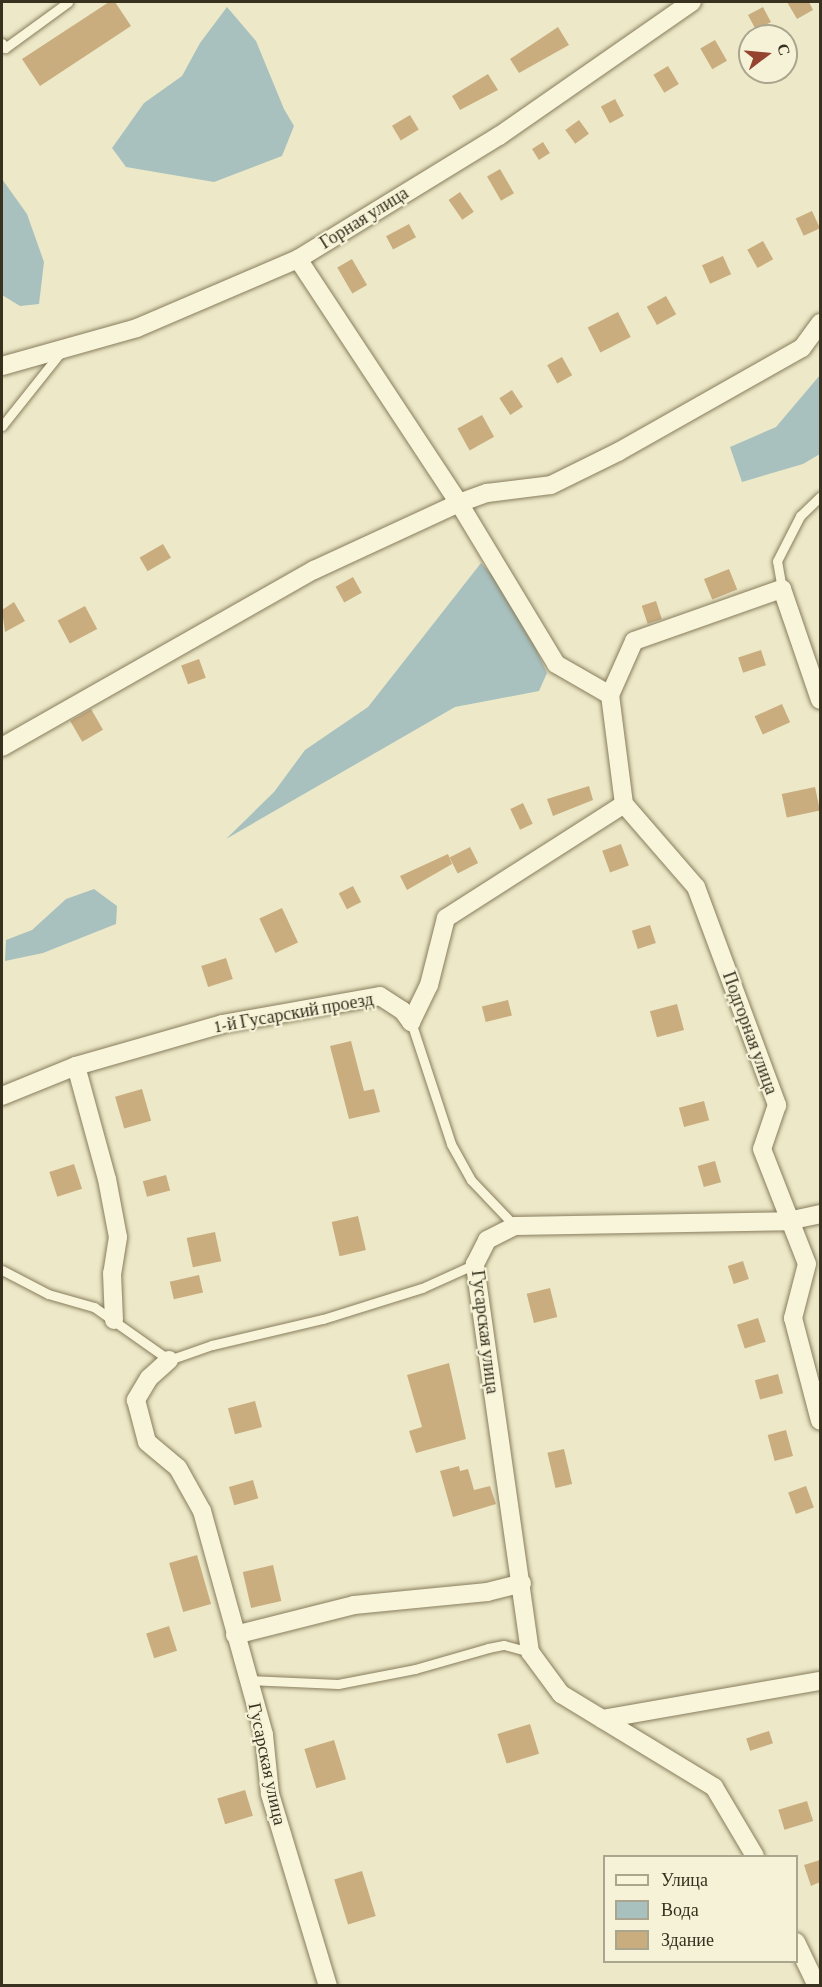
<!DOCTYPE html>
<meta charset="utf-8">
<style>
body{margin:0}
#map{position:relative;width:822px;height:1987px;overflow:hidden;background:#ede9c8;font-family:"Crimson Pro",serif}
div>[style]{position:absolute}
[style*='--x']{left:calc(var(--x)*1px);top:calc(var(--y)*1px);width:calc(var(--w)*1px);rotate:calc(var(--a)*1deg)}
.water>*{inset:0;background:#a8c1bf}
.building>*{inset:0;background:#c9ad7f;transform-origin:0 0}
.roads{filter:drop-shadow(0 0 2px #887d5d) drop-shadow(0 0 2px #887d5d)}
.service>*{height:9px;margin:-4.5px;padding:0 4.5px;transform-origin:4.5px;border-radius:4.5px;background:#f8f5db}
.minor>*{height:18px;margin:-9px;padding:0 9px;transform-origin:9px;border-radius:9px;background:#f8f5db}
span{translate:-50% -50%;white-space:nowrap;text-align:center;line-height:1.15;-webkit-text-stroke:4.5px #f5f2d7;paint-order:stroke}
.street-label{font-size:18px;color:#393120}
.frame{position:absolute;inset:0;border:3px solid #393120;pointer-events:none}
.legend{position:absolute;left:603px;top:1855px;width:195px;height:108px;box-sizing:border-box;background:#f5f2d7;border:2px solid #aaa58e;margin:0;padding:8px 10px;list-style:none;font-size:18px;color:#393120}
.legend li{display:flex;align-items:center;gap:12px;height:30px}
.legend b{width:30px;border:2px solid #aaa58e}
.north{position:absolute;left:738px;top:24px;width:60px;height:60px;box-sizing:border-box;background:#f5f2d7;border:2px solid #aaa58e;border-radius:50%;rotate:74deg;font-size:16px;font-weight:700;line-height:24px;text-align:center;color:#393120}
.north::after{content:'';display:block;margin:auto;width:21px;height:27px;background:#954430;clip-path:polygon(50% 0,100% 100%,50% 72%,0 100%)}
</style>
<div id="map">
<div class="water">
<div style="clip-path:polygon(227px 7px,256px 41px,284px 109px,294px 126px,282px 156px,214px 182px,126px 167px,112px 148px,144px 103px,182px 76px,200px 43px)"></div>
<div style="clip-path:polygon(2px 179px,27px 214px,44px 262px,39px 304px,20px 306px,2px 295px)"></div>
<div style="clip-path:polygon(820px 375px,820px 454px,803px 464px,742px 482px,730px 447px,776px 427px)"></div>
<div style="clip-path:polygon(481px 563px,513px 598px,547px 673px,539px 691px,455px 707px,226px 839px,274px 792px,305px 750px,368px 707px)"></div>
<div style="clip-path:polygon(94px 889px,117px 906px,116px 924px,43px 953px,5px 961px,6px 940px,32px 930px,66px 899px)"></div>
</div>
<div class="building">
<div style="clip-path:polygon(109px 2px,115px 2px,131px 26px,40px 86px,22px 59px)"></div>
<div style="clip-path:polygon(787px 2px,809px 2px,813px 10px,797px 19px)"></div>
<div style="left:763px;top:7px;width:17px;height:17px;rotate:62deg"></div>
<div style="clip-path:polygon(558px 27px,569px 45px,519px 73px,510px 59px)"></div>
<div style="left:715px;top:40px;width:24px;height:17px;rotate:60deg"></div>
<div style="left:668px;top:66px;width:21px;height:17px;rotate:59deg"></div>
<div style="clip-path:polygon(488px 74px,498px 90px,460px 110px,452px 96px)"></div>
<div style="left:615px;top:99px;width:19px;height:16px;rotate:62deg"></div>
<div style="left:410px;top:115px;width:17px;height:21px;rotate:59deg"></div>
<div style="left:579px;top:120px;width:17px;height:17px;rotate:54deg"></div>
<div style="left:543px;top:142px;width:13px;height:13px;rotate:58deg"></div>
<div style="left:500px;top:169px;width:28px;height:15px;rotate:60deg"></div>
<div style="left:460px;top:192px;width:24px;height:14px;rotate:55deg"></div>
<div style="left:812px;top:211px;width:19px;height:18px;rotate:65deg"></div>
<div style="left:409px;top:224px;width:15px;height:26px;rotate:62deg"></div>
<div style="left:763px;top:241px;width:21px;height:18px;rotate:61deg"></div>
<div style="left:723px;top:256px;width:20px;height:23px;rotate:66deg"></div>
<div style="left:352px;top:259px;width:30px;height:17px;rotate:60deg"></div>
<div style="left:666px;top:296px;width:21px;height:22px;rotate:61deg"></div>
<div style="left:618px;top:312px;width:28px;height:34px;rotate:63deg"></div>
<div style="left:562px;top:357px;width:21px;height:17px;rotate:61deg"></div>
<div style="left:512px;top:390px;width:20px;height:15px;rotate:57deg"></div>
<div style="left:482px;top:415px;width:25px;height:28px;rotate:61deg"></div>
<div style="left:163px;top:544px;width:16px;height:27px;rotate:60deg"></div>
<div style="left:729px;top:569px;width:22px;height:27px;rotate:68deg"></div>
<div style="left:353px;top:577px;width:18px;height:20px;rotate:61deg"></div>
<div style="left:656px;top:601px;width:19px;height:15px;rotate:72deg"></div>
<div style="clip-path:polygon(14px 602px,25px 621px,5px 632px,2px 610px)"></div>
<div style="left:85px;top:606px;width:26px;height:31px;rotate:62deg"></div>
<div style="left:761px;top:650px;width:16px;height:24px;rotate:72deg"></div>
<div style="left:199px;top:659px;width:20px;height:19px;rotate:70deg"></div>
<div style="left:782px;top:704px;width:20px;height:30px;rotate:66deg"></div>
<div style="left:91px;top:709px;width:24px;height:24px;rotate:60deg"></div>
<div style="clip-path:polygon(589px 786px,593px 800px,553px 816px,547px 799px)"></div>
<div style="left:815px;top:787px;width:24px;height:34px;rotate:78deg"></div>
<div style="left:523px;top:803px;width:23px;height:14px;rotate:65deg"></div>
<div style="left:621px;top:844px;width:23px;height:20px;rotate:70deg"></div>
<div style="left:470px;top:847px;width:18px;height:23px;rotate:63deg"></div>
<div style="clip-path:polygon(448px 854px,452px 864px,407px 890px,400px 876px)"></div>
<div style="left:353px;top:886px;width:18px;height:16px;rotate:63deg"></div>
<div style="left:282px;top:908px;width:38px;height:25px;rotate:65deg"></div>
<div style="left:650px;top:925px;width:19px;height:19px;rotate:72deg"></div>
<div style="left:226px;top:958px;width:22px;height:26px;rotate:72deg"></div>
<div style="left:508px;top:1000px;width:16px;height:27px;rotate:76deg"></div>
<div style="left:677px;top:1004px;width:27px;height:28px;rotate:75deg"></div>
<div style="clip-path:polygon(351px 1041px,364px 1091px,374px 1089px,380px 1112px,349px 1119px,330px 1046px)"></div>
<div style="left:142px;top:1089px;width:33px;height:28px;rotate:74deg"></div>
<div style="left:704px;top:1101px;width:20px;height:26px;rotate:75deg"></div>
<div style="left:715px;top:1161px;width:22px;height:18px;rotate:74deg"></div>
<div style="left:74px;top:1164px;width:26px;height:26px;rotate:72deg"></div>
<div style="left:166px;top:1175px;width:16px;height:24px;rotate:75deg"></div>
<div style="left:358px;top:1216px;width:35px;height:27px;rotate:77deg"></div>
<div style="left:215px;top:1232px;width:30px;height:29px;rotate:78deg"></div>
<div style="left:743px;top:1261px;width:19px;height:16px;rotate:72deg"></div>
<div style="left:199px;top:1275px;width:18px;height:30px;rotate:77deg"></div>
<div style="left:550px;top:1288px;width:30px;height:24px;rotate:76deg"></div>
<div style="left:758px;top:1318px;width:25px;height:22px;rotate:72deg"></div>
<div style="clip-path:polygon(449px 1363px,466px 1439px,416px 1453px,409px 1431px,422px 1427px,407px 1375px)"></div>
<div style="left:778px;top:1374px;width:20px;height:24px;rotate:75deg"></div>
<div style="left:255px;top:1401px;width:27px;height:28px;rotate:75deg"></div>
<div style="left:786px;top:1430px;width:27px;height:19px;rotate:75deg"></div>
<div style="left:564px;top:1449px;width:36px;height:17px;rotate:77deg"></div>
<div style="clip-path:polygon(459px 1466px,460px 1471px,468px 1469px,474px 1490px,490px 1486px,496px 1504px,453px 1517px,440px 1471px)"></div>
<div style="left:253px;top:1480px;width:19px;height:25px;rotate:74deg"></div>
<div style="left:806px;top:1486px;width:23px;height:19px;rotate:70deg"></div>
<div style="left:197px;top:1555px;width:51px;height:29px;rotate:74deg"></div>
<div style="left:273px;top:1565px;width:37px;height:31px;rotate:77deg"></div>
<div style="left:169px;top:1626px;width:26px;height:24px;rotate:72deg"></div>
<div style="left:530px;top:1724px;width:31px;height:34px;rotate:73deg"></div>
<div style="left:769px;top:1731px;width:13px;height:24px;rotate:72deg"></div>
<div style="left:334px;top:1740px;width:41px;height:31px;rotate:73deg"></div>
<div style="left:245px;top:1790px;width:27px;height:29px;rotate:73deg"></div>
<div style="left:807px;top:1801px;width:21px;height:30px;rotate:73deg"></div>
<div style="clip-path:polygon(820px 1860px,820px 1882px,811px 1886px,804px 1865px)"></div>
<div style="left:362px;top:1871px;width:47px;height:29px;rotate:73deg"></div>
</div>
<div class="roads">
<div class="service">
<div style="--x:2;--y:43;--w:6;--a:59"></div>
<div style="--x:5;--y:48;--w:78;--a:-36.1"></div>
<div style="--x:2;--y:426;--w:93;--a:-51.5"></div>
<div style="--x:782;--y:589;--w:28;--a:-100"></div>
<div style="--x:777;--y:561;--w:51;--a:-62.9"></div>
<div style="--x:800;--y:516;--w:28;--a:-44"></div>
<div style="--x:411;--y:1022;--w:128;--a:71.8"></div>
<div style="--x:451;--y:1144;--w:41;--a:60.9"></div>
<div style="--x:471;--y:1180;--w:64;--a:46.3"></div>
<div style="--x:2;--y:1270;--w:52;--a:27.6"></div>
<div style="--x:48;--y:1294;--w:48;--a:15.8"></div>
<div style="--x:94;--y:1307;--w:92;--a:35.2"></div>
<div style="--x:169;--y:1360;--w:46;--a:-19.2"></div>
<div style="--x:212;--y:1345;--w:114;--a:-13.2"></div>
<div style="--x:323;--y:1319;--w:104;--a:-17.4"></div>
<div style="--x:422;--y:1288;--w:58;--a:-24.4"></div>
<div style="--x:248;--y:1680;--w:90;--a:2.5"></div>
<div style="--x:338;--y:1684;--w:78;--a:-11"></div>
<div style="--x:415;--y:1669;--w:76;--a:-16"></div>
<div style="--x:488;--y:1648;--w:16;--a:-11"></div>
<div style="--x:504;--y:1645;--w:27;--a:15"></div>
</div>
<div class="minor">
<div style="--x:298;--y:259;--w:292;--a:56.6"></div>
<div style="--x:459;--y:503;--w:188;--a:58.9"></div>
<div style="--x:556;--y:664;--w:62;--a:29.9"></div>
<div style="--x:2;--y:366;--w:140;--a:-15.7"></div>
<div style="--x:137;--y:328;--w:175;--a:-23.2"></div>
<div style="--x:298;--y:259;--w:236;--a:-31.5"></div>
<div style="--x:499;--y:136;--w:235;--a:-34.8"></div>
<div style="--x:2;--y:747;--w:359;--a:-29.6"></div>
<div style="--x:314;--y:570;--w:160;--a:-24.8"></div>
<div style="--x:459;--y:503;--w:30;--a:-20"></div>
<div style="--x:487;--y:493;--w:64;--a:-7.1"></div>
<div style="--x:551;--y:485;--w:75;--a:-26.2"></div>
<div style="--x:618;--y:452;--w:211;--a:-29.5"></div>
<div style="--x:802;--y:348;--w:31;--a:-54"></div>
<div style="--x:624;--y:804;--w:110;--a:49.1"></div>
<div style="--x:696;--y:887;--w:233;--a:69.6"></div>
<div style="--x:777;--y:1105;--w:46;--a:108.8"></div>
<div style="--x:762;--y:1149;--w:123;--a:68.6"></div>
<div style="--x:807;--y:1264;--w:56;--a:104.5"></div>
<div style="--x:793;--y:1318;--w:106;--a:75.3"></div>
<div style="--x:624;--y:804;--w:110;--a:-97.3"></div>
<div style="--x:610;--y:695;--w:59;--a:-66"></div>
<div style="--x:634;--y:641;--w:157;--a:-19.4"></div>
<div style="--x:782;--y:589;--w:117;--a:71.1"></div>
<div style="--x:76;--y:1066;--w:117;--a:74.7"></div>
<div style="--x:107;--y:1179;--w:59;--a:79.3"></div>
<div style="--x:118;--y:1237;--w:36;--a:99"></div>
<div style="--x:112;--y:1273;--w:47;--a:87.6"></div>
<div style="--x:2;--y:1096;--w:80;--a:-22.1"></div>
<div style="--x:76;--y:1066;--w:152;--a:-16"></div>
<div style="--x:222;--y:1024;--w:160;--a:-10"></div>
<div style="--x:380;--y:996;--w:27;--a:33"></div>
<div style="--x:403;--y:1011;--w:14;--a:54"></div>
<div style="--x:411;--y:1022;--w:41;--a:-64.1"></div>
<div style="--x:429;--y:985;--w:69;--a:-75.8"></div>
<div style="--x:446;--y:918;--w:211;--a:-32.6"></div>
<div style="--x:169;--y:1360;--w:27;--a:138"></div>
<div style="--x:149;--y:1378;--w:26;--a:121"></div>
<div style="--x:136;--y:1400;--w:43;--a:75.3"></div>
<div style="--x:147;--y:1442;--w:40;--a:40"></div>
<div style="--x:178;--y:1468;--w:49;--a:60.8"></div>
<div style="--x:202;--y:1511;--w:232;--a:74.5"></div>
<div style="--x:264;--y:1735;--w:59;--a:84.2"></div>
<div style="--x:270;--y:1794;--w:201;--a:73.2"></div>
<div style="--x:235;--y:1635;--w:123;--a:-14.1"></div>
<div style="--x:354;--y:1605;--w:134;--a:-5.6"></div>
<div style="--x:487;--y:1592;--w:36;--a:-14"></div>
<div style="--x:602;--y:1719;--w:221;--a:-9.9"></div>
<div style="--x:755;--y:1856;--w:80;--a:-120.7"></div>
<div style="--x:714;--y:1787;--w:179;--a:-148.7"></div>
<div style="--x:561;--y:1694;--w:52;--a:-126.4"></div>
<div style="--x:530;--y:1652;--w:392;--a:-98.1"></div>
<div style="--x:475;--y:1264;--w:27;--a:-63"></div>
<div style="--x:487;--y:1240;--w:31;--a:-27"></div>
<div style="--x:515;--y:1226;--w:273;--a:-1"></div>
<div style="--x:788;--y:1221;--w:33;--a:-12"></div>
<div style="--x:796;--y:1942;--w:49;--a:64.5"></div>
</div>
</div>
<div class="street-label">
<span style="left:364px;top:218px;rotate:-32deg">Горная улица</span>
<span style="left:294px;top:1013px;rotate:-10deg">1-й Гусарский проезд</span>
<span style="left:750px;top:1033px;rotate:70deg">Подгорная улица</span>
<span style="left:485px;top:1332px;rotate:83deg">Гусарская улица</span>
<span style="left:267px;top:1764px;rotate:78deg">Гусарская улица</span>
</div>
<div class="frame"></div>
<ul class="legend">
<li><b style="height:8px;background:#f8f5db"></b>Улица</li>
<li><b style="height:16px;background:#a8c1bf"></b>Вода</li>
<li><b style="height:16px;background:#c9ad7f"></b>Здание</li>
</ul>
<div class="north">С</div>
</div>
